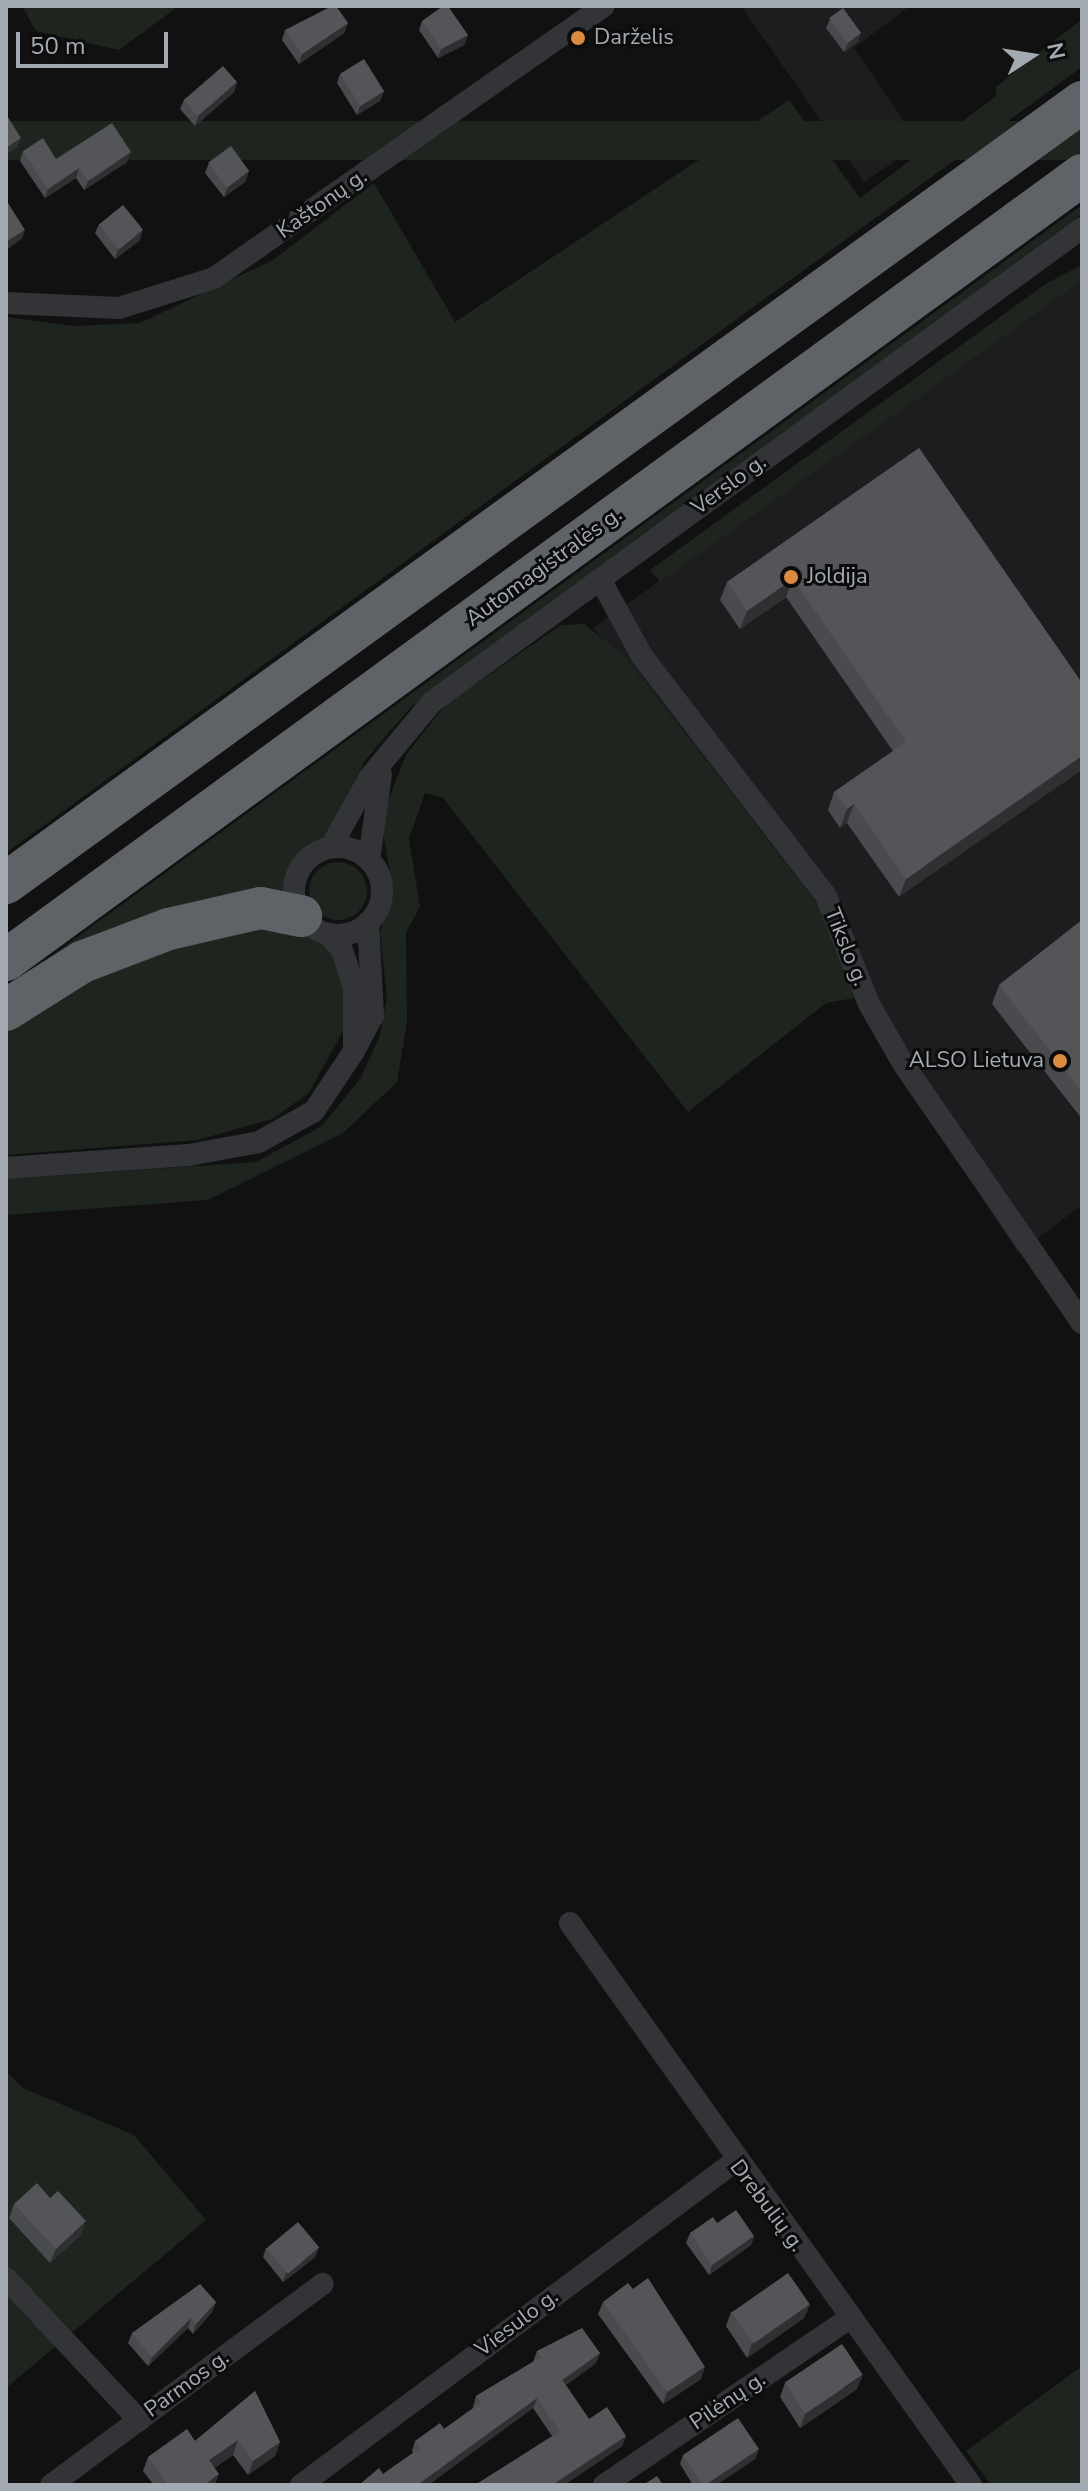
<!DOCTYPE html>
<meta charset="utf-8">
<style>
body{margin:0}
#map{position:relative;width:1088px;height:2491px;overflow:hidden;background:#111112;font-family:"Nunito Sans",sans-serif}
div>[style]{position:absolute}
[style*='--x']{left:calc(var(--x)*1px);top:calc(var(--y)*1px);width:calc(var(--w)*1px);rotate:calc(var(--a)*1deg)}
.built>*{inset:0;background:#1d1d1f}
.green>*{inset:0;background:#1e241e;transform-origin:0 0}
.round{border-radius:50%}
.street>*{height:22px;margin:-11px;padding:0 11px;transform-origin:11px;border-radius:11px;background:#323437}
.street>.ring{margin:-11px;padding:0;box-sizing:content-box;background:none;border:22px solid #323437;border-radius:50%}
.highway>*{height:42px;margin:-21px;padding:0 21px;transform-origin:21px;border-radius:21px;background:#5f6267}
.wall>*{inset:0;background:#4a4b4e}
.shaded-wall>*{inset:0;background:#2f3032}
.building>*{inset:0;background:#535559;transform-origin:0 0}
.dots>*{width:22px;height:22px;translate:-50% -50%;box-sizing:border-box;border:4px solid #0c0c0d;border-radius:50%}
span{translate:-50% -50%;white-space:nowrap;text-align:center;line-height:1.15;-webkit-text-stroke:6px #0c0c0d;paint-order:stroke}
.poi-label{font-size:22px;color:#a4aab1}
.left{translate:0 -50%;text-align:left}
.right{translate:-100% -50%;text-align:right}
.street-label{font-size:22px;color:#a4aab1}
.frame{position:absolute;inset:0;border:8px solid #a4aab1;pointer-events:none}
.north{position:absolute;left:992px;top:16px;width:80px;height:80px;-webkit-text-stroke:6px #0c0c0d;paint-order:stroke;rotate:78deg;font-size:22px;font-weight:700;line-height:32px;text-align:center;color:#a4aab1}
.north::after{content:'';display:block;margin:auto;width:28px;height:36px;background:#a4aab1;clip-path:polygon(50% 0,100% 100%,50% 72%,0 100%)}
.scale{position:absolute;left:16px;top:32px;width:152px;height:36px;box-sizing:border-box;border:4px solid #a4aab1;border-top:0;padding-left:10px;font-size:24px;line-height:28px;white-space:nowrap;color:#a4aab1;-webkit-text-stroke:6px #0c0c0d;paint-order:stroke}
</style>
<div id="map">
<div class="built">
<div style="clip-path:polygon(741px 6px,910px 6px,854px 48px,920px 144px,864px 182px)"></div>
<div style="clip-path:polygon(1082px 281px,1082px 1205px,1018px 1253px,854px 998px,822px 910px,593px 628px)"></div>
</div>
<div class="green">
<div style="clip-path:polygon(22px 6px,179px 6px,119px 50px,36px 31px)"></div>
<div style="clip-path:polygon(1082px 19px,1082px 67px,6px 853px,6px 317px,74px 326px,140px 323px,273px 260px,374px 183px,455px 322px,789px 100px,860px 198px,996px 96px,996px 87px)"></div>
<div style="left:1082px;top:121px;width:39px;height:1328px;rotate:90deg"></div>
<div style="clip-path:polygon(1082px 205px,1082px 214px,411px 707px,366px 759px,325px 837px,296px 858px,283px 897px,6px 989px)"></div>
<div style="clip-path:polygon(1082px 265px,1082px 281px,660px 582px,650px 570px,1047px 283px)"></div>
<div style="clip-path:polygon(584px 624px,625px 657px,822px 910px,854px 998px,826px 1003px,688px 1112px,443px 798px,425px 793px,409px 839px,420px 907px,406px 932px,407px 1022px,397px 1082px,343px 1133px,208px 1200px,6px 1215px,6px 1179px,256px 1162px,322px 1126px,360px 1079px,379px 1038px,387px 998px,380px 933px,392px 884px,381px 819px,406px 755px,445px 705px,561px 625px)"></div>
<div class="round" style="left:309px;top:862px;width:58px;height:58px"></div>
<div style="clip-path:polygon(261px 917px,306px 929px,328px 946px,346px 975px,344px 1029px,309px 1093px,272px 1119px,198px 1140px,6px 1155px,6px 1021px,61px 984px)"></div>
<div style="clip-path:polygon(6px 2071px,23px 2088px,134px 2135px,206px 2220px,6px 2388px)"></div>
<div style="clip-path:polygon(1082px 2366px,1082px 2485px,991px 2485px,966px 2451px)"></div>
</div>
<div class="street">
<div style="--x:6;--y:303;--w:113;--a:2.5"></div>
<div style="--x:119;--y:308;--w:100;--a:-17.5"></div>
<div style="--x:214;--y:278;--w:475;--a:-34.9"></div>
<div style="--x:600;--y:579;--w:88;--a:61.4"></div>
<div style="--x:642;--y:656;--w:302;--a:52.5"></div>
<div style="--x:826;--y:896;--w:116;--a:68.3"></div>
<div style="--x:869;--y:1004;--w:70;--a:60.2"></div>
<div style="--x:904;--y:1065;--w:313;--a:55.4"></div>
<div style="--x:331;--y:847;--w:79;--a:-61.2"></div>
<div style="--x:369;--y:778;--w:99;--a:-50.3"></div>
<div style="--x:432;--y:702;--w:804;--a:-36.1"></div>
<div class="ring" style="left:294px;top:847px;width:66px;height:66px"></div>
<div style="--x:369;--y:860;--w:87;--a:-82.1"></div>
<div style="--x:328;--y:934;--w:21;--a:49"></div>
<div style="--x:342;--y:950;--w:38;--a:72"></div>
<div style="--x:354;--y:986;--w:65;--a:90"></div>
<div style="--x:354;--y:1051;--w:40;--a:-62"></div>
<div style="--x:373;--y:1016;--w:94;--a:-93"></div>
<div style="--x:6;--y:1168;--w:183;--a:-4.1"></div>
<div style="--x:189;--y:1155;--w:71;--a:-10.5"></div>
<div style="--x:259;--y:1142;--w:63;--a:-29.4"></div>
<div style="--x:314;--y:1111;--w:72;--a:-56.3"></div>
<div style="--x:570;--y:1923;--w:690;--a:54.49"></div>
<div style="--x:6;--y:2278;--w:195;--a:46.9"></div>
<div style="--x:51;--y:2485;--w:338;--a:-36.5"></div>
<div style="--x:301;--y:2485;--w:540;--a:-36.72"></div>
<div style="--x:604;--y:2485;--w:299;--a:-34.2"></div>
</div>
<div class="highway">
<div style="--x:6;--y:883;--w:1330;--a:-35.97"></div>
<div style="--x:6;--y:960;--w:1332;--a:-36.11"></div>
<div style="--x:6;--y:1010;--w:90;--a:-32.3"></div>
<div style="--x:82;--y:962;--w:93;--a:-20.8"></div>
<div style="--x:169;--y:929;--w:94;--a:-12.9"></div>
<div style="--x:261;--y:908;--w:41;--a:11.3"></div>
</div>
<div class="wall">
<div style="clip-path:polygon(830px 19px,858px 42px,844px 52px,826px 28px)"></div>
<div style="clip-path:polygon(422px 21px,468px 35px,464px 45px,438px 58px,419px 30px)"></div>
<div style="clip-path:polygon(348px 23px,344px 33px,299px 64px,282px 40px,285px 30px)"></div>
<div style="clip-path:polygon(340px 74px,381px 100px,357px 115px,337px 83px)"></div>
<div style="clip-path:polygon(237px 82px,234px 92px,195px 126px,180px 109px,184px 100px)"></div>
<div style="clip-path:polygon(23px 151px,56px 159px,127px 162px,84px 190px,76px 178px,45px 198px,20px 161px)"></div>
<div style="clip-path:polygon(209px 163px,246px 181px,224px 197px,205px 173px)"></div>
<div style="clip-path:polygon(99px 224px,140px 240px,115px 259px,95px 233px)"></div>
<div style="clip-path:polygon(919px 448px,1082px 683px,899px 897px,847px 823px,840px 828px,828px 810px,834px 792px,893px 751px,786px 597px,740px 629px,720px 600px,727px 582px)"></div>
<div style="clip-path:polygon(1082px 920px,1082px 1119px,992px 1004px,999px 985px)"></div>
<div style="clip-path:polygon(14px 2204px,81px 2235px,50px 2263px,9px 2218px)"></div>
<div style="clip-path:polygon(717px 2223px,754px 2236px,751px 2245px,709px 2275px,686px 2243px,690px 2233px)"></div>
<div style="clip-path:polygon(319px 2247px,315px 2257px,283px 2282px,263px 2257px,266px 2248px)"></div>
<div style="clip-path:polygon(216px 2302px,212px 2312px,193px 2334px,188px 2328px,148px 2366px,128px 2343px,132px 2333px)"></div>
<div style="clip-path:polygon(603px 2302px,701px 2379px,663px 2404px,598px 2314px)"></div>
<div style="clip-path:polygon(810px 2304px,804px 2318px,747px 2358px,726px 2326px,731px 2312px)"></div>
<div style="clip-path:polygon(537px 2351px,600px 2353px,596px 2363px,566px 2385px,589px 2419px,626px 2436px,622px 2446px,564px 2485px,475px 2485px,552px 2436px,533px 2408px,428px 2485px,359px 2485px,383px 2474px,413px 2453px,412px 2451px,415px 2441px,444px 2429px,473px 2408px,473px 2407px,476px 2396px,533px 2362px)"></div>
<div style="clip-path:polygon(785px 2383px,857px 2389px,800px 2428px,780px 2397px)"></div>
<div style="clip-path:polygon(255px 2391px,280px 2442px,275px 2456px,248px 2475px,233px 2455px,214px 2468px,215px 2485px,154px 2485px,143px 2471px,148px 2457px,195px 2441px)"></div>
<div style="clip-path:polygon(759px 2449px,755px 2459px,716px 2485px,693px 2485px,680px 2464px,683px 2455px)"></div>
</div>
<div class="shaded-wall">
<div style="clip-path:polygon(348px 23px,344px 33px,299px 64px,302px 54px)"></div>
<div style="clip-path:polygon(861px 33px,858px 42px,844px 52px,848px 43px)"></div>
<div style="clip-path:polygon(468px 35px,464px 45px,438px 58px,441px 49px)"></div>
<div style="clip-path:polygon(237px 82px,234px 92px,195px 126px,198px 116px)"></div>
<div style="clip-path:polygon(384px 91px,381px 100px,357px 115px,360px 106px)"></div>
<div style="clip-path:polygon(21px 138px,18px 147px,6px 155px,6px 148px)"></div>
<div style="clip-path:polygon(131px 152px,127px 162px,84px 190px,88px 181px)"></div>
<div style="clip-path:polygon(79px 168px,76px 178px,45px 198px,48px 189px)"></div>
<div style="clip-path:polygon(249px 171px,246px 181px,224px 197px,227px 188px)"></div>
<div style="clip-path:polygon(25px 230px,22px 239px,6px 250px,6px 242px)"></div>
<div style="clip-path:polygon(143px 230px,140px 240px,115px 259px,118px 249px)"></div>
<div style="clip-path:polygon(793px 579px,786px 597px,740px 629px,747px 611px)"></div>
<div style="clip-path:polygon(1082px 756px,1082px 770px,899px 897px,906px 879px)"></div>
<div style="clip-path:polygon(854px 804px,847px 823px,840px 828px,847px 809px)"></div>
<div style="clip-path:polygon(86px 2221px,81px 2235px,50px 2263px,56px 2249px)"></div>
<div style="clip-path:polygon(754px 2236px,751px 2245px,709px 2275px,712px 2265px)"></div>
<div style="clip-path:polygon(319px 2247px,315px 2257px,283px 2282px,286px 2273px)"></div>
<div style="clip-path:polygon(216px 2302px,212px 2312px,193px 2334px,196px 2324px)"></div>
<div style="clip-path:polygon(810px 2304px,804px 2318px,747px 2358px,752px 2343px)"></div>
<div style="clip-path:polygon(191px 2318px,188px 2328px,148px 2366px,152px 2357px)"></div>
<div style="clip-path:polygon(600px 2353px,596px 2363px,559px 2390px,562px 2380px)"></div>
<div style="clip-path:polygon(705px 2367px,701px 2379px,663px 2404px,667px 2392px)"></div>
<div style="clip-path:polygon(863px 2375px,857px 2389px,800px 2428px,805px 2414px)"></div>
<div style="clip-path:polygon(537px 2398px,533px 2408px,428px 2485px,417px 2485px)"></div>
<div style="clip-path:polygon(626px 2436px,622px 2446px,564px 2485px,552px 2485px)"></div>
<div style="clip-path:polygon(238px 2440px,233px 2455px,204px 2475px,209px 2460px)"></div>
<div style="clip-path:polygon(280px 2442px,275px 2456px,248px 2475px,253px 2461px)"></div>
<div style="clip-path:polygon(759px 2449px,755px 2459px,716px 2485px,705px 2485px)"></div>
<div style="clip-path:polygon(219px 2474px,215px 2485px,204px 2485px)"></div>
</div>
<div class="building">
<div style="clip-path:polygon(332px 6px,336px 6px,348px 23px,302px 54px,285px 30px)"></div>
<div style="clip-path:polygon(443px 6px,448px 6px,468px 35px,441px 49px,422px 21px)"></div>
<div style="left:843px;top:8px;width:31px;height:17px;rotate:54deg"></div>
<div style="left:364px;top:59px;width:38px;height:28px;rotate:58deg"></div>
<div style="left:223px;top:66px;width:21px;height:52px;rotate:49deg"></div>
<div style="clip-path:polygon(6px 114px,21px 138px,6px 148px)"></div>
<div style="clip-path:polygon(112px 123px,131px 152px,88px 181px,79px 168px,48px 189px,23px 151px,43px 138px,56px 159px)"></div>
<div style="left:231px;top:146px;width:31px;height:28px;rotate:54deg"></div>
<div style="clip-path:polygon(6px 200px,25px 230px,6px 242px)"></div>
<div style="left:123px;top:205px;width:32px;height:31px;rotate:51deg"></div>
<div style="clip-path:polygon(919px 448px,1082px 683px,1082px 756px,906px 879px,854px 804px,847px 809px,834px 792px,906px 742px,793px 579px,747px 611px,727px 582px)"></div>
<div style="clip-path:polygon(1082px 920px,1082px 1092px,999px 985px)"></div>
<div style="clip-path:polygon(37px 2183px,50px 2198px,58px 2191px,86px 2221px,56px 2249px,14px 2204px)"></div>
<div style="clip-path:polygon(736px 2210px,754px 2236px,712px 2265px,690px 2233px,713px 2217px,717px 2223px)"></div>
<div style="left:298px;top:2222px;width:33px;height:41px;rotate:50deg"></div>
<div style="left:788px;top:2273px;width:38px;height:69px;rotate:55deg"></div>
<div style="clip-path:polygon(648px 2278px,705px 2367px,667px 2392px,603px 2302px,628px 2283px,633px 2289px)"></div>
<div style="clip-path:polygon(200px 2284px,216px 2302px,196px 2324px,191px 2318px,152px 2357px,132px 2333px)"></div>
<div style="clip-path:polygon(582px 2328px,600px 2353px,562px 2380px,589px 2419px,607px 2407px,626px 2436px,552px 2485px,475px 2485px,560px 2432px,537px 2398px,417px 2485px,359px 2485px,379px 2468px,383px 2474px,420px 2448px,415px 2441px,440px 2423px,444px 2429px,481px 2403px,476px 2396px,541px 2357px,537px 2351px)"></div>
<div style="left:842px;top:2344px;width:37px;height:69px;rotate:56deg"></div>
<div style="clip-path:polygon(255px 2391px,280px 2442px,253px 2461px,238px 2440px,209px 2460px,219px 2474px,204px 2485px,169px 2485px,148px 2457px,187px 2429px,195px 2441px)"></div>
<div style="clip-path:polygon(738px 2418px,759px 2449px,705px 2485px,703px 2485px,683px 2455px)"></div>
<div style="clip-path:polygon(657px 2476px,663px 2485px,643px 2485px)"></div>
</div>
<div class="dots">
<div style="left:578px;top:38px;background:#db8b40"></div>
<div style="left:791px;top:577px;background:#db8b40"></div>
<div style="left:1060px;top:1061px;background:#db8b40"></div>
</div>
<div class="poi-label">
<span class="left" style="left:594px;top:38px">Darželis</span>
<span class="left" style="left:807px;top:577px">Joldija</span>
<span class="right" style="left:1044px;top:1061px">ALSO Lietuva</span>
</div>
<div class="street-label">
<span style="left:322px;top:204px;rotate:-35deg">Kaštonų g.</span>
<span style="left:729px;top:485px;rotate:-36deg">Verslo g.</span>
<span style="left:544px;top:567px;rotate:-36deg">Automagistralės g.</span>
<span style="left:846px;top:947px;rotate:68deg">Tikslo g.</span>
<span style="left:767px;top:2206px;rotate:53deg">Drebulių g.</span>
<span style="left:517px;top:2323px;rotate:-37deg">Viesulo g.</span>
<span style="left:187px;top:2384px;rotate:-36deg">Parmos g.</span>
<span style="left:728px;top:2401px;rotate:-34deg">Pilėnų g.</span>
</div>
<div class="frame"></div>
<div class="north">N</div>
<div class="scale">50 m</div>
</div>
